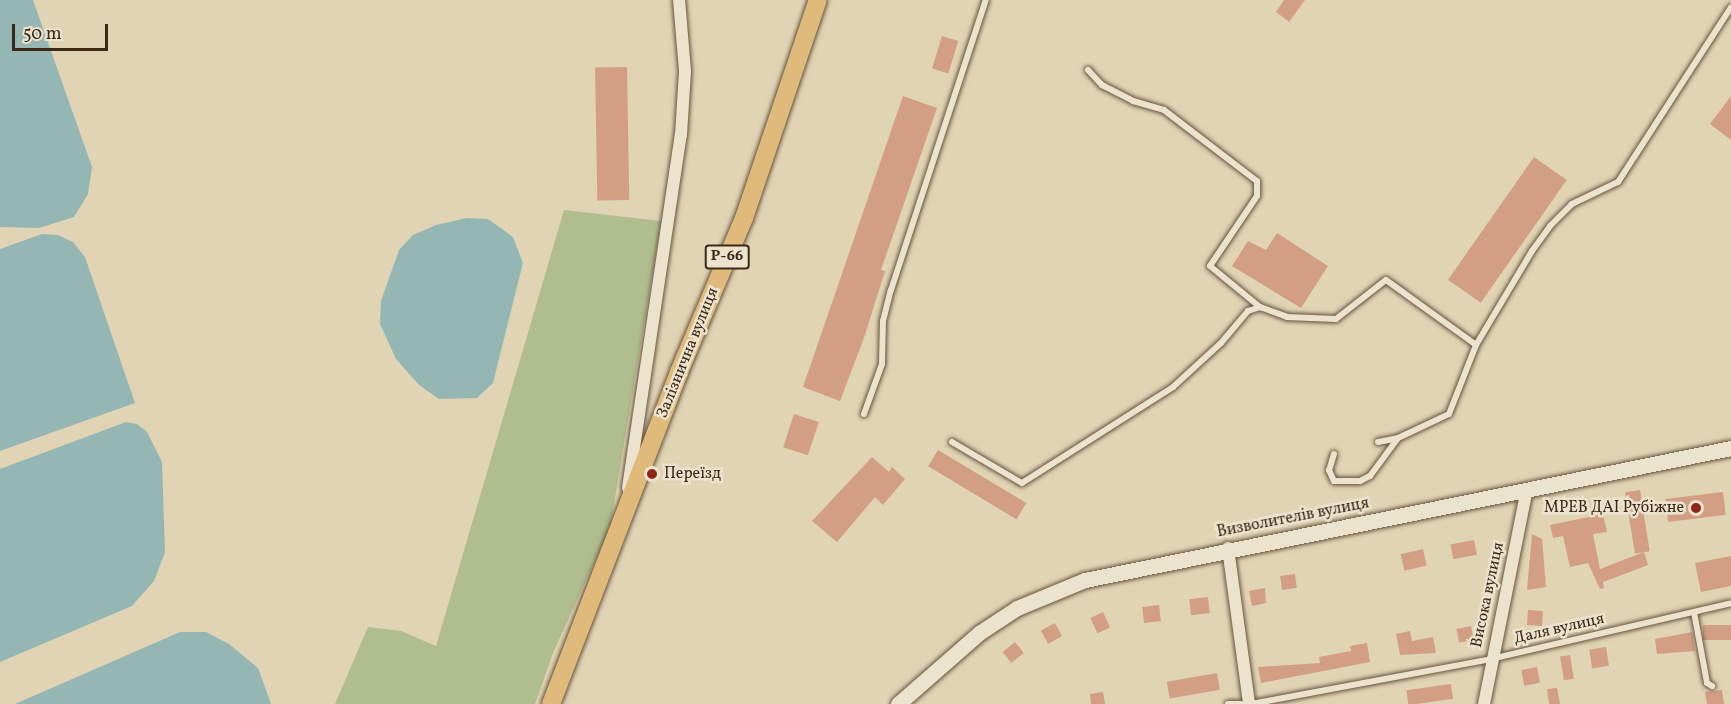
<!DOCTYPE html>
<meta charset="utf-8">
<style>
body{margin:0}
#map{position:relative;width:1731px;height:704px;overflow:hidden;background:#e1d4b5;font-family:Vollkorn,serif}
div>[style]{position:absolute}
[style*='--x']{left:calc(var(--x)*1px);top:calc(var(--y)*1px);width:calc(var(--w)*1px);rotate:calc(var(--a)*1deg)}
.green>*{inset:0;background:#b0bd8f}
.water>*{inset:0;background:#95b7b3}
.building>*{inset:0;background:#d29f84;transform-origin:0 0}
.roads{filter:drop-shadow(0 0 2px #65543d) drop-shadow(0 0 2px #65543d)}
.service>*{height:6px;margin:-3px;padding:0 3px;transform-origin:3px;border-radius:3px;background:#ece3cf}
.minor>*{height:12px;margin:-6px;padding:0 6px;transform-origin:6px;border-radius:6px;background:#ece3cf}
.tertiary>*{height:15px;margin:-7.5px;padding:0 7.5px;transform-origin:7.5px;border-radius:7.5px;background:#ece3cf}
.primary>*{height:18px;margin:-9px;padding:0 9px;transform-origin:9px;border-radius:9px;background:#e0ba7a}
.dots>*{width:16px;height:16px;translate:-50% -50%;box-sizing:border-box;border:3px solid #ece3cf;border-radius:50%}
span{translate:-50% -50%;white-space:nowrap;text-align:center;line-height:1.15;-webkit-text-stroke:5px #ece3cf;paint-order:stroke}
.shield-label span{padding:2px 4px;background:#ece3cf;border:2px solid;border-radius:4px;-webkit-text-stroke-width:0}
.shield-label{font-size:15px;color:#3c2915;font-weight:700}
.street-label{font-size:16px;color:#3c2915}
.poi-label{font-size:16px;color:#3c2915}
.left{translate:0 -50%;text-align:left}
.right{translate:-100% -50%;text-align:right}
.scale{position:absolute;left:12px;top:24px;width:96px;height:27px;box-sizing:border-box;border:3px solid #3c2915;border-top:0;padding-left:8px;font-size:18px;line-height:21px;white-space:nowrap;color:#3c2915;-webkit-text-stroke:4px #ece3cf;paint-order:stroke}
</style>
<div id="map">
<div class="green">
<div style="clip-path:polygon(564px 210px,661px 221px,610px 528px,553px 653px,535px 704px,335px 704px,368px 627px,401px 631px,436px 646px)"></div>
</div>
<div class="water">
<div style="clip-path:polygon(0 0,33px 0,92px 167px,88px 194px,74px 217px,39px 228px,0 227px)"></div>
<div style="clip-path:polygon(467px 218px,488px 219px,513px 237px,523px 263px,493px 383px,477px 398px,439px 399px,419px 385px,396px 359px,380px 324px,381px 301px,399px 250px,413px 235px,436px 225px)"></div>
<div style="clip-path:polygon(42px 234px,58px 235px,73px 242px,85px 257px,135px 403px,0 451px,0 249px)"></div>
<div style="clip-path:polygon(126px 422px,137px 424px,147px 432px,162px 462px,165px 552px,154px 581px,132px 606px,0 662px,0 469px)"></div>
<div style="clip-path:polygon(180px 632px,206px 632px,229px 644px,258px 668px,271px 704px,15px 704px)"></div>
</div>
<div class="building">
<div style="clip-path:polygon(1284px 0,1305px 0,1289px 22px,1276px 12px)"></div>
<div style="left:942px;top:36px;width:17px;height:34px;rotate:17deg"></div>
<div style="left:627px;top:67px;width:133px;height:32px;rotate:89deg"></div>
<div style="clip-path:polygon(903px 96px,937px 108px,881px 270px,885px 271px,864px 338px,840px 401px,803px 387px)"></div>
<div style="clip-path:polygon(1731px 96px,1731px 140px,1710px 124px)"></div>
<div style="left:1534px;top:157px;width:40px;height:150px;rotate:35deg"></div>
<div style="clip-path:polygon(1277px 233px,1328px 266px,1301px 308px,1232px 266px,1248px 241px,1266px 250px)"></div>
<div style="left:794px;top:414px;width:26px;height:35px;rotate:18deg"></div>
<div style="left:938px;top:450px;width:103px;height:19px;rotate:31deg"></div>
<div style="clip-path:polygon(872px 457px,889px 472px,892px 467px,905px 479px,883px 505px,875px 497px,837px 542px,812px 521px)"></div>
<div style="left:1640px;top:490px;width:62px;height:15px;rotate:81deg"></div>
<div style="left:1723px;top:492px;width:23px;height:58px;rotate:83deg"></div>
<div style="clip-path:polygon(1603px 514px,1607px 532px,1593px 534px,1600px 569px,1644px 552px,1648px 565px,1603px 582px,1604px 588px,1600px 589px,1588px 563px,1570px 567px,1563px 536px,1553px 538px,1550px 525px)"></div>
<div style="clip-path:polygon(1532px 534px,1542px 539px,1546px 587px,1527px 590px)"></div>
<div style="left:1474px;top:540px;width:15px;height:24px;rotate:79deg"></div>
<div style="left:1423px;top:549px;width:17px;height:23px;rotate:77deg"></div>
<div style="clip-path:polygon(1731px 556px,1731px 586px,1701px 592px,1695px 563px)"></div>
<div style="left:1295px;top:574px;width:14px;height:15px;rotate:82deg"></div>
<div style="clip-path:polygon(1265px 588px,1266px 603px,1252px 606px,1249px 591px)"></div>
<div style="left:1208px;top:597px;width:16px;height:19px;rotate:83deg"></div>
<div style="left:1159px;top:605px;width:16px;height:17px;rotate:83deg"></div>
<div style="left:1528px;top:610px;width:15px;height:15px;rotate:4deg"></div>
<div style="left:1103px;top:612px;width:17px;height:14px;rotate:65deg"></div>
<div style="left:1055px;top:623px;width:15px;height:16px;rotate:62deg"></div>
<div style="left:1731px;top:625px;width:15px;height:28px;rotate:90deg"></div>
<div style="left:1471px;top:626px;width:14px;height:15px;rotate:78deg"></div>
<div style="clip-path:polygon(1410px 631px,1412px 641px,1433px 637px,1436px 653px,1400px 655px,1396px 634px)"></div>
<div style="clip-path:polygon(1692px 632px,1695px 651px,1657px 654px,1655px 639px)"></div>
<div style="left:1015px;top:642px;width:14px;height:16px;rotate:51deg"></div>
<div style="clip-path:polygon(1367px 643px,1370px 662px,1261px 683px,1258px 667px,1320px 663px,1319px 657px,1351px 651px,1350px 646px)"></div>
<div style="left:1606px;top:647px;width:19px;height:17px;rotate:81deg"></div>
<div style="left:1570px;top:655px;width:24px;height:10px;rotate:81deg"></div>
<div style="left:1537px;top:667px;width:16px;height:16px;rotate:79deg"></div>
<div style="left:1217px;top:673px;width:17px;height:51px;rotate:80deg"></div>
<div style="left:1451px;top:684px;width:15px;height:45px;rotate:82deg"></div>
<div style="clip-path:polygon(1557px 688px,1560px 704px,1549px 704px,1547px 689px)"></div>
<div style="clip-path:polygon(1722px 690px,1724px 704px,1707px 704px,1705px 692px)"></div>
<div style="clip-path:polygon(1103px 692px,1105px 704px,1091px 704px,1090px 694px)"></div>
</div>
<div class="roads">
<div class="service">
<div style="--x:1088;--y:70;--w:21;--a:47"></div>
<div style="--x:1102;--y:85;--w:35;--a:27"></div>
<div style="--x:1133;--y:101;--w:32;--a:16"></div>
<div style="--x:1164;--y:110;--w:117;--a:37.4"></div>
<div style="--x:1257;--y:181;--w:15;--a:90"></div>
<div style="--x:1257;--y:196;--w:84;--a:123.9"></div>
<div style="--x:1210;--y:266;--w:65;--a:39.4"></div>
<div style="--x:864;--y:414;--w:53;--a:-70.2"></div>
<div style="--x:882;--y:364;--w:43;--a:-88.7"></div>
<div style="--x:883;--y:321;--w:32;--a:-76"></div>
<div style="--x:891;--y:290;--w:305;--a:-71.9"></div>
<div style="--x:952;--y:442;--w:81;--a:30.4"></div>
<div style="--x:1022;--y:483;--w:179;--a:-32.4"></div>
<div style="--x:1173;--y:387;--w:65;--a:-42.5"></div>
<div style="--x:1221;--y:343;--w:42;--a:-49.8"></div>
<div style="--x:1248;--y:311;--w:13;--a:-18"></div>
<div style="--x:1260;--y:307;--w:29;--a:20"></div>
<div style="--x:1287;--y:317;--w:49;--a:2.3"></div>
<div style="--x:1336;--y:319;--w:63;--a:-38"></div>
<div style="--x:1386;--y:280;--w:111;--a:35.8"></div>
<div style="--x:1378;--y:442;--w:20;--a:-11"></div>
<div style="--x:1334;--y:454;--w:17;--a:107"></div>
<div style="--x:1329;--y:470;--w:12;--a:66"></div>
<div style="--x:1334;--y:481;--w:26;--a:0"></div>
<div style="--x:1360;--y:481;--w:11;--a:-27"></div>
<div style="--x:1370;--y:476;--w:47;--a:-53.6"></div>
<div style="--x:1398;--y:438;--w:56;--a:-25.2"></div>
<div style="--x:1449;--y:414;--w:74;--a:-68.6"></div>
<div style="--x:1476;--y:345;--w:109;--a:-59.2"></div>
<div style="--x:1532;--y:251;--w:31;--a:-54"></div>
<div style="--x:1550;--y:226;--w:31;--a:-45"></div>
<div style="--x:1572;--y:204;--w:51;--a:-25.6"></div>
<div style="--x:1618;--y:182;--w:208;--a:-57.1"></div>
<div style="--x:1694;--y:612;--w:72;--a:79.6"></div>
<div style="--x:1707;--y:683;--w:6;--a:31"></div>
<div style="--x:1228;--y:704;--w:13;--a:0"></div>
<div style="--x:1251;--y:704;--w:244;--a:-10.6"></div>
<div style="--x:1491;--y:659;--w:246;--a:-13.1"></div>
</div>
<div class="minor">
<div style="--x:628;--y:488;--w:357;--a:-81.5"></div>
<div style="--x:681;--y:135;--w:64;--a:-86.4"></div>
<div style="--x:685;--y:71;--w:71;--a:-94.8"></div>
<div style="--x:1228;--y:548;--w:157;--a:82.3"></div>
<div style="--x:1484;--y:704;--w:215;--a:-78.7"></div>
</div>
<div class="tertiary">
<div style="--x:898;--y:704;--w:108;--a:-41.2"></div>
<div style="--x:979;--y:633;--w:45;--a:-33.3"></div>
<div style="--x:1017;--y:608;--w:74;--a:-22.4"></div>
<div style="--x:1085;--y:580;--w:659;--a:-11.55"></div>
</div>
<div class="primary">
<div style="--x:551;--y:704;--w:356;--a:-68.9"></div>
<div style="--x:679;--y:372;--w:167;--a:-67.1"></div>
<div style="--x:744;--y:218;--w:230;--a:-71.3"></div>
</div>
</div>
<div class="dots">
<div style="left:652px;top:474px;background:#8f2418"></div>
<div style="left:1696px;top:508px;background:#8f2418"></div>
</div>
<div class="shield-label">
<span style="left:727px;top:257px">Р-66</span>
</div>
<div class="street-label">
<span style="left:688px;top:353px;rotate:-68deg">Залізнична вулиця</span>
<span style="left:1293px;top:518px;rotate:-11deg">Визволителів вулиця</span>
<span style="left:1488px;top:595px;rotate:-78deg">Висока вулиця</span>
<span style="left:1559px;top:629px;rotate:-13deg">Даля вулиця</span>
</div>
<div class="poi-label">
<span class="left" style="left:664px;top:474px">Переїзд</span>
<span class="right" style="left:1684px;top:508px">МРЕВ ДАІ Рубіжне</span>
</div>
<div class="scale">50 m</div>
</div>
